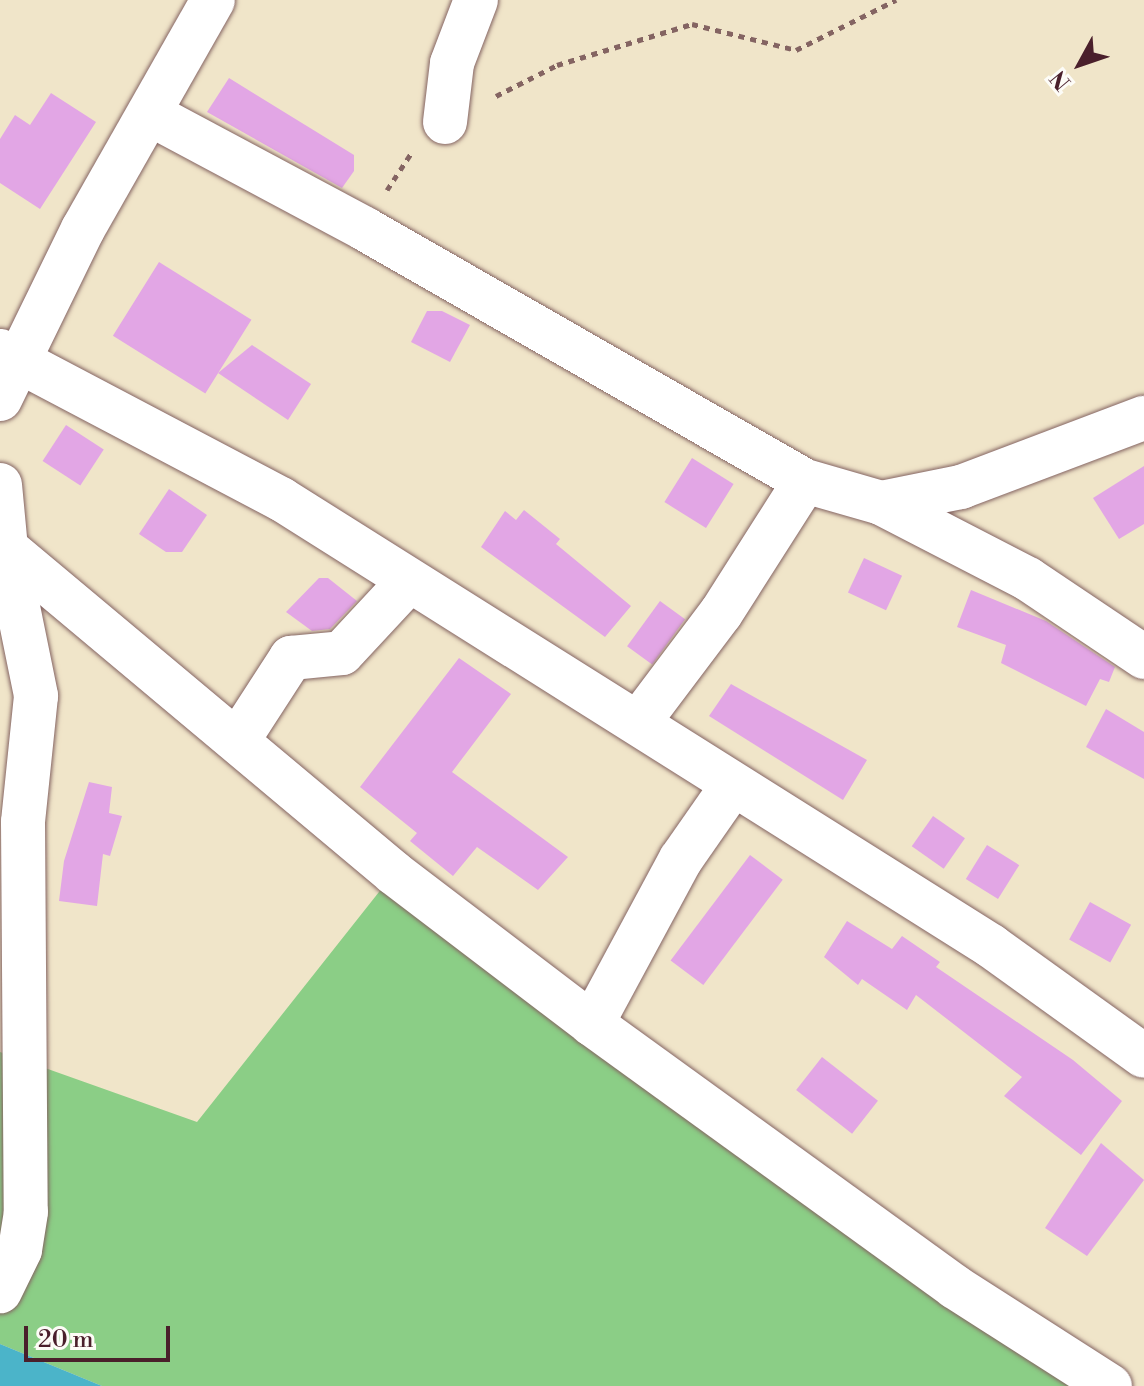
<!DOCTYPE html>
<style>
body{margin:0}
#map{position:relative;width:1144px;height:1386px;overflow:hidden;background:#f0e5c9;font-family:"Libre Bodoni",serif}
div>[style]{position:absolute}
[style*='--x']{left:calc(var(--x)*1px);top:calc(var(--y)*1px);width:calc(var(--w)*1px);rotate:calc(var(--a)*1deg)}
.green>*{inset:0;background:#8bce86}
.water>*{inset:0;background:#4bb4c9}
.building>*{inset:0;background:#e2a6e5;transform-origin:0 0}
.path>*{height:5px;margin-top:-2.5px;transform-origin:0;background:repeating-linear-gradient(90deg,#846462 0 6px,transparent 0 12px)}
.roads{filter:drop-shadow(0 0 2px #846462) drop-shadow(0 0 2px #846462)}
.minor>*{height:44px;margin:-22px;padding:0 22px;transform-origin:22px;border-radius:22px;background:#fff}
span{translate:-50% -50%;white-space:nowrap;text-align:center;line-height:1.15;-webkit-text-stroke:6px #fdfcf7;paint-order:stroke}
.north{position:absolute;left:1040px;top:24px;width:80px;height:80px;-webkit-text-stroke:6px #fdfcf7;paint-order:stroke;rotate:230deg;font-size:22px;font-weight:700;line-height:32px;text-align:center;color:#4a1f2b}
.north::after{content:'';display:block;margin:auto;width:28px;height:36px;background:#4a1f2b;clip-path:polygon(50% 0,100% 100%,50% 72%,0 100%)}
.scale{position:absolute;left:24px;top:1326px;width:146px;height:36px;box-sizing:border-box;border:4px solid #4a1f2b;border-top:0;padding-left:10px;font-size:24px;line-height:28px;white-space:nowrap;color:#4a1f2b;-webkit-text-stroke:6px #fdfcf7;paint-order:stroke}
</style>
<div id="map">
<div class="green">
<div style="clip-path:polygon(394px 873px,1110px 1386px,102px 1386px,0 1344px,0 1052px,197px 1122px)"></div>
</div>
<div class="water">
<div style="clip-path:polygon(0 1344px,102px 1386px,0 1386px)"></div>
</div>
<div class="building">
<div style="clip-path:polygon(229px 78px,354px 155px,354px 171px,342px 188px,207px 112px)"></div>
<div style="clip-path:polygon(51px 93px,96px 122px,40px 209px,0 183px,0 139px,15px 115px,30px 125px)"></div>
<div style="left:159px;top:262px;width:109px;height:87px;rotate:32deg"></div>
<div style="clip-path:polygon(427px 311px,442px 311px,470px 325px,450px 362px,411px 342px)"></div>
<div style="clip-path:polygon(252px 345px,311px 384px,288px 420px,218px 373px)"></div>
<div style="left:66px;top:425px;width:45px;height:43px;rotate:33deg"></div>
<div style="left:692px;top:458px;width:49px;height:52px;rotate:32deg"></div>
<div style="clip-path:polygon(1144px 466px,1144px 524px,1119px 539px,1093px 498px)"></div>
<div style="clip-path:polygon(169px 489px,207px 515px,182px 552px,166px 552px,139px 534px)"></div>
<div style="clip-path:polygon(524px 510px,560px 539px,556px 544px,631px 606px,605px 637px,481px 547px,505px 511px,516px 520px)"></div>
<div style="left:864px;top:558px;width:42px;height:38px;rotate:25deg"></div>
<div style="clip-path:polygon(319px 578px,328px 578px,357px 601px,330px 629px,312px 631px,286px 612px)"></div>
<div style="clip-path:polygon(971px 590px,1046px 621px,1115px 667px,1109px 682px,1100px 679px,1086px 706px,1001px 663px,1006px 645px,957px 627px)"></div>
<div style="left:660px;top:601px;width:31px;height:56px;rotate:36deg"></div>
<div style="clip-path:polygon(459px 658px,511px 694px,452px 772px,568px 857px,538px 890px,477px 847px,453px 876px,410px 841px,417px 833px,360px 787px)"></div>
<div style="clip-path:polygon(731px 684px,867px 760px,843px 800px,709px 716px)"></div>
<div style="clip-path:polygon(1106px 709px,1144px 732px,1144px 779px,1086px 747px)"></div>
<div style="clip-path:polygon(89px 782px,112px 787px,109px 813px,122px 816px,110px 856px,103px 854px,97px 906px,59px 901px,64px 861px)"></div>
<div style="left:933px;top:816px;width:39px;height:37px;rotate:35deg"></div>
<div style="left:987px;top:845px;width:38px;height:40px;rotate:32deg"></div>
<div style="left:750px;top:855px;width:41px;height:132px;rotate:37deg"></div>
<div style="left:1090px;top:902px;width:47px;height:43px;rotate:29deg"></div>
<div style="clip-path:polygon(847px 921px,892px 949px,902px 936px,940px 962px,936px 967px,1073px 1060px,1122px 1101px,1081px 1155px,1004px 1096px,1022px 1077px,916px 995px,907px 1010px,862px 979px,858px 985px,824px 957px)"></div>
<div style="left:822px;top:1057px;width:71px;height:42px;rotate:38deg"></div>
<div style="clip-path:polygon(1101px 1143px,1144px 1180px,1087px 1256px,1045px 1228px)"></div>
</div>
<div class="path">
<div style="--x:496;--y:96;--w:68;--a:-26.9"></div>
<div style="--x:557;--y:65;--w:141;--a:-16.9"></div>
<div style="--x:692;--y:24;--w:107;--a:14"></div>
<div style="--x:796;--y:50;--w:112;--a:-26.6"></div>
<div style="--x:387;--y:190;--w:45;--a:-56.7"></div>
</div>
<div class="roads">
<div class="minor">
<div style="--x:150;--y:114;--w:244;--a:28.1"></div>
<div style="--x:365;--y:229;--w:507;--a:29.8"></div>
<div style="--x:805;--y:481;--w:79;--a:16.1"></div>
<div style="--x:881;--y:503;--w:165;--a:27.3"></div>
<div style="--x:1028;--y:579;--w:140;--a:33.9"></div>
<div style="--x:445;--y:122;--w:59;--a:-83.2"></div>
<div style="--x:452;--y:63;--w:67;--a:-69.1"></div>
<div style="--x:0;--y:351;--w:318;--a:27.8"></div>
<div style="--x:281;--y:499;--w:839;--a:32.19"></div>
<div style="--x:991;--y:946;--w:188;--a:35.7"></div>
<div style="--x:0;--y:399;--w:189;--a:-64"></div>
<div style="--x:83;--y:229;--w:263;--a:-60.4"></div>
<div style="--x:0;--y:485;--w:63;--a:84.6"></div>
<div style="--x:6;--y:548;--w:151;--a:78.5"></div>
<div style="--x:36;--y:696;--w:127;--a:95.9"></div>
<div style="--x:23;--y:822;--w:390;--a:89.6"></div>
<div style="--x:26;--y:1212;--w:38;--a:99"></div>
<div style="--x:20;--y:1250;--w:46;--a:116"></div>
<div style="--x:881;--y:503;--w:82;--a:-11.3"></div>
<div style="--x:961;--y:487;--w:196;--a:-20.7"></div>
<div style="--x:6;--y:548;--w:506;--a:39.95"></div>
<div style="--x:394;--y:873;--w:249;--a:37.3"></div>
<div style="--x:592;--y:1024;--w:448;--a:35.9"></div>
<div style="--x:955;--y:1287;--w:184;--a:32.6"></div>
<div style="--x:638;--y:723;--w:138;--a:-53"></div>
<div style="--x:721;--y:613;--w:156;--a:-57.5"></div>
<div style="--x:238;--y:740;--w:98;--a:-57.1"></div>
<div style="--x:291;--y:658;--w:51;--a:-5.6"></div>
<div style="--x:342;--y:653;--w:98;--a:-47.1"></div>
<div style="--x:592;--y:1024;--w:187;--a:-61.7"></div>
<div style="--x:681;--y:859;--w:89;--a:-55.1"></div>
</div>
</div>
<div class="north">N</div>
<div class="scale">20 m</div>
</div>
